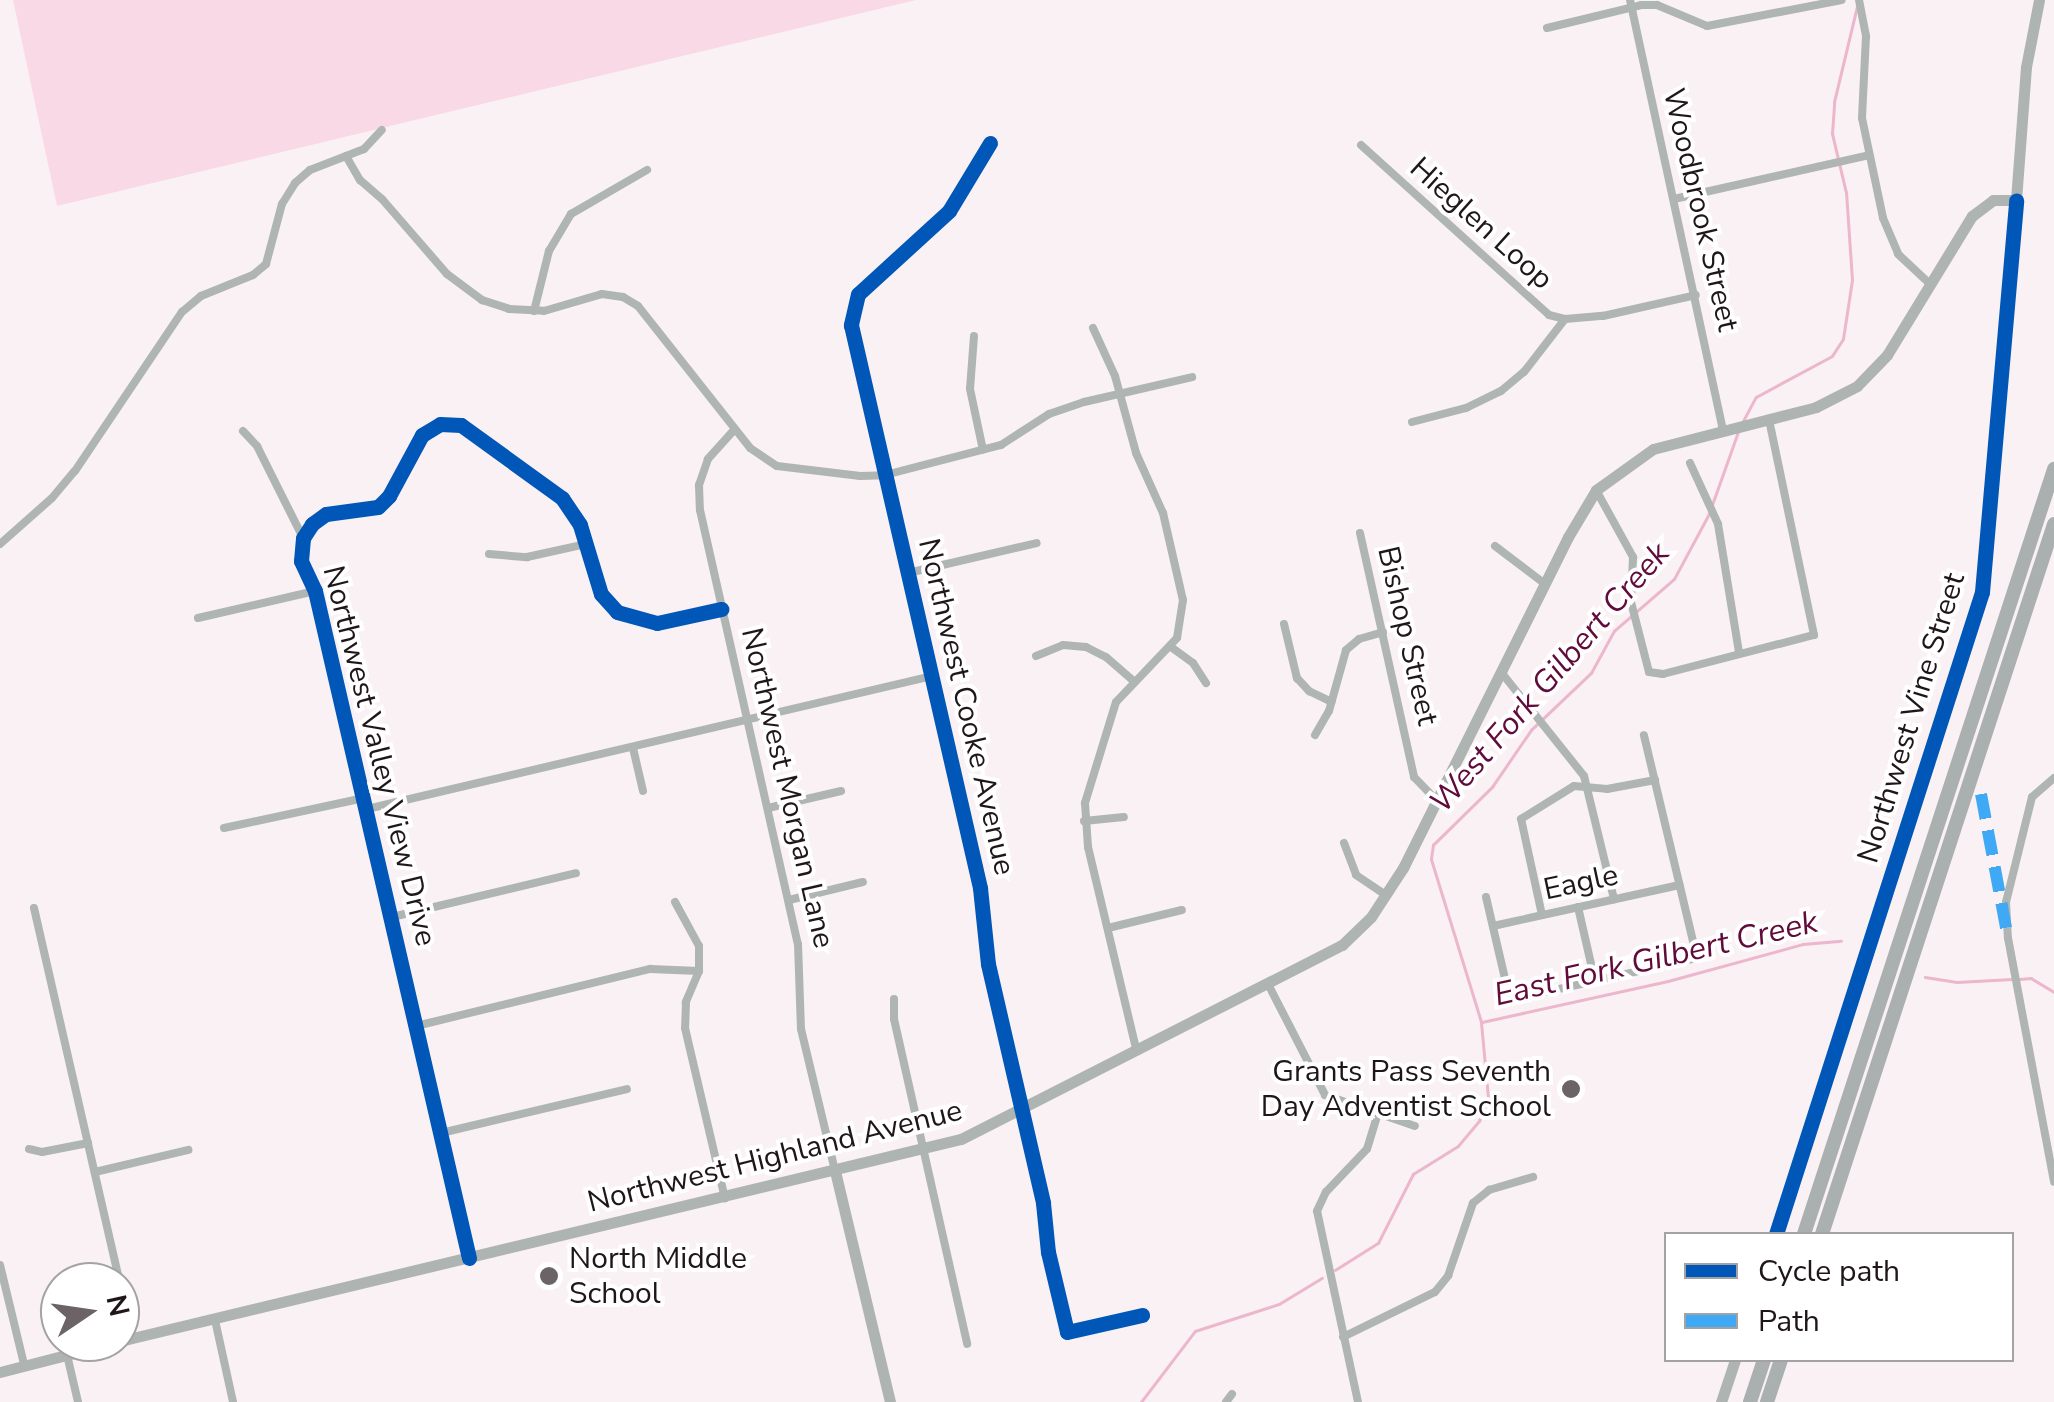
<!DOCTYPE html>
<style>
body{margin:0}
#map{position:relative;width:2054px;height:1402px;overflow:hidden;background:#faf1f4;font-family:"Nunito Sans",sans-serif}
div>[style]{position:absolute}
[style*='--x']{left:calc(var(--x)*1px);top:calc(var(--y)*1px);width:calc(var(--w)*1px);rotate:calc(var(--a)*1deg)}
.green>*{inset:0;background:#fad9e6}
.stream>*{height:2.5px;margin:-1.25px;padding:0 1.25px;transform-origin:1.25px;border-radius:1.25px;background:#ecb6cc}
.street>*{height:8px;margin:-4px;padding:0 4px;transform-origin:4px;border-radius:4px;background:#aeb5b3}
.secondary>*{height:11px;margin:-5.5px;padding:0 5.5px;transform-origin:5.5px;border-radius:5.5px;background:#aeb4b2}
.highway>*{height:14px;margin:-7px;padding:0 7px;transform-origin:7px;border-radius:7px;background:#aab0af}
.quiet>*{height:12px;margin-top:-6px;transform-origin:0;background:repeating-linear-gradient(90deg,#3fa9f5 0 25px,transparent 0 37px)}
.cycleway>*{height:15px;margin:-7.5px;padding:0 7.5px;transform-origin:7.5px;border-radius:7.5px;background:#0057b8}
.dots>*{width:28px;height:28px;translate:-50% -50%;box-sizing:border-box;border:5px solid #fff;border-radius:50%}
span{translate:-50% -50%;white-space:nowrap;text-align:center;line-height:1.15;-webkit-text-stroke:8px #fff;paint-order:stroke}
.street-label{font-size:30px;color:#1f161a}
.poi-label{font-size:30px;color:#1f161a}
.right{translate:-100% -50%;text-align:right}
.left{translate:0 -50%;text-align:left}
.water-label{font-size:32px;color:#610b3a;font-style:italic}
.legend{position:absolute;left:1664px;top:1232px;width:350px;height:130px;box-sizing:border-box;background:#fff;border:2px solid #a5a2a3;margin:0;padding:12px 18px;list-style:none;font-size:30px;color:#1f161a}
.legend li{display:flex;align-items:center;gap:20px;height:50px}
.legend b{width:50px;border:2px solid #a5a2a3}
.north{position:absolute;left:40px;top:1262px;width:100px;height:100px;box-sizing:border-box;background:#fff;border:2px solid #a5a2a3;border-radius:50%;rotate:77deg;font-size:28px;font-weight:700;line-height:40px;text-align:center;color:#1f161a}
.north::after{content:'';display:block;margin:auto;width:35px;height:45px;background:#6c6366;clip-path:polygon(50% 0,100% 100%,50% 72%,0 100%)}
</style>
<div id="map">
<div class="green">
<div style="clip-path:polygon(13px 0,916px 0,57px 206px)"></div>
</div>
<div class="stream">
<div style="--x:1743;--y:421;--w:27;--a:-62"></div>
<div style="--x:1756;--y:397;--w:86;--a:-28.3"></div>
<div style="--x:1832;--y:356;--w:20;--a:-57"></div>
<div style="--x:1843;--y:339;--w:60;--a:-81.3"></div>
<div style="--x:1852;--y:280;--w:87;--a:-93.9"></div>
<div style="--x:1846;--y:193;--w:61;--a:-103.3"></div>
<div style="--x:1832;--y:134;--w:32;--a:-86"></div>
<div style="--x:1834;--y:102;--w:99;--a:-76.5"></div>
<div style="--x:1712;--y:505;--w:77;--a:-70.4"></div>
<div style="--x:1925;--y:977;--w:32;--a:9"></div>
<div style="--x:1957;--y:982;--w:55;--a:-3.1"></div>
<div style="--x:2020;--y:979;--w:11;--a:-5"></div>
<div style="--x:2031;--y:978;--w:27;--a:31"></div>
<div style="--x:1482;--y:1022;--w:190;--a:-12.4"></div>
<div style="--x:1668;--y:981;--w:140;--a:-15.3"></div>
<div style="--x:1803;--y:944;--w:38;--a:-5"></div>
<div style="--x:1335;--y:1270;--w:51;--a:-32.1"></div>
<div style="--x:1378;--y:1243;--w:77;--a:-63.1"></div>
<div style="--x:1413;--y:1174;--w:53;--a:-31.9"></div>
<div style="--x:1458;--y:1146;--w:33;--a:-50"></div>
<div style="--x:1479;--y:1121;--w:25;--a:-69"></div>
<div style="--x:1488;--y:1098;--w:76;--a:-95.3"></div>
<div style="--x:1481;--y:1022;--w:170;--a:-107.1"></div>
<div style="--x:1431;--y:859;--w:14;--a:-82"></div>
<div style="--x:1433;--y:845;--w:83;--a:-44.5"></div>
<div style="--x:1492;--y:787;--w:69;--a:-55.6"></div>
<div style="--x:1531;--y:730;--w:83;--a:-43.5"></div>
<div style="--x:1591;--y:673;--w:48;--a:-61.3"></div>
<div style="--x:1614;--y:631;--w:79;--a:-40.9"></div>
<div style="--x:1674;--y:579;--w:76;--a:-61.8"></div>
<div style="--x:1141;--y:1402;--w:89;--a:-52.7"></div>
<div style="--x:1195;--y:1331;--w:88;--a:-17.8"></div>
<div style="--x:1279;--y:1304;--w:50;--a:-31.2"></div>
</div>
<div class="street">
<div style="--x:1630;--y:0;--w:440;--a:77.8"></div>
<div style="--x:1859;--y:0;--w:37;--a:79"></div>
<div style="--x:1866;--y:36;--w:82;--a:92.8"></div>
<div style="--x:1862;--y:118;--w:102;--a:78.1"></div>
<div style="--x:1883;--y:218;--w:39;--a:67"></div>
<div style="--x:1898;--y:254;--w:44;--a:43.2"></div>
<div style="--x:1547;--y:28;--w:97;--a:-13.7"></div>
<div style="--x:1641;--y:5;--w:16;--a:0"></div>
<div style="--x:1657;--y:5;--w:54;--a:22.8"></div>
<div style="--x:1707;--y:26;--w:137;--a:-10.9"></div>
<div style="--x:990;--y:143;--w:79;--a:121.1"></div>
<div style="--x:949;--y:211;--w:123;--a:137.6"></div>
<div style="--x:858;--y:294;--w:32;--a:103"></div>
<div style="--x:851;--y:325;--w:578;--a:77.09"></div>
<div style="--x:980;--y:888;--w:76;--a:84"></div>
<div style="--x:988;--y:964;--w:245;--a:77"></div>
<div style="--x:1043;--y:1203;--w:49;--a:84.2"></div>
<div style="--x:1048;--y:1252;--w:82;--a:76.6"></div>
<div style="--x:1067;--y:1332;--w:77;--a:-12.8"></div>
<div style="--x:1361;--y:145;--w:253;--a:42.1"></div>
<div style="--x:1549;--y:315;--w:16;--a:14"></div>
<div style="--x:1565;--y:319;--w:38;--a:-5"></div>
<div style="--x:1603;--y:316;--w:95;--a:-12.7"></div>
<div style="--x:346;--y:156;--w:28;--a:60"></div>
<div style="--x:360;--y:180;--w:29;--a:41"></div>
<div style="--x:382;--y:199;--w:99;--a:49.1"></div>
<div style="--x:447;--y:274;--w:44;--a:36.6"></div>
<div style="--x:482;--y:300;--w:28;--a:18"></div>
<div style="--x:509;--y:309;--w:35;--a:3"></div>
<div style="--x:544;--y:311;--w:60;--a:-16.3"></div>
<div style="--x:602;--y:294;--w:21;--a:8"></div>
<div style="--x:623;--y:297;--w:17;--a:31"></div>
<div style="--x:638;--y:306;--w:181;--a:51.7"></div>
<div style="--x:750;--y:448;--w:32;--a:34"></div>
<div style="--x:777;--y:466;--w:84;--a:6.9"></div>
<div style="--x:860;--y:476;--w:25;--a:-2"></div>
<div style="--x:885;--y:475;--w:120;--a:-14.5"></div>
<div style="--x:1001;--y:445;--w:57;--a:-32.9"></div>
<div style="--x:1049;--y:414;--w:37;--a:-19"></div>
<div style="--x:1084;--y:402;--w:111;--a:-13"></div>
<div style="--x:1674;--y:199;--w:200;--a:-12.7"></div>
<div style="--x:534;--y:311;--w:62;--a:-76"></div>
<div style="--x:549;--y:251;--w:43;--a:-59.3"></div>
<div style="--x:571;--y:214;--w:88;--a:-30.1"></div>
<div style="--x:1093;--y:328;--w:53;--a:65.4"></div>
<div style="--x:1115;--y:376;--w:80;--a:74.7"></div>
<div style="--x:1136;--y:453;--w:66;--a:65.8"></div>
<div style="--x:1163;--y:513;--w:89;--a:77.1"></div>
<div style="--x:1183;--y:600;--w:38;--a:99"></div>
<div style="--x:1177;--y:638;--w:88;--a:133.6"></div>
<div style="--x:1116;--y:702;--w:106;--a:107.1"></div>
<div style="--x:1085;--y:803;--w:44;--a:86.1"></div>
<div style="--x:1088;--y:847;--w:208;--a:76.6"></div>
<div style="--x:974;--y:336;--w:53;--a:94.3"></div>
<div style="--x:970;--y:389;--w:62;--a:78"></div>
<div style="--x:1412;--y:422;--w:56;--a:-14.5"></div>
<div style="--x:1466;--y:408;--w:39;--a:-26"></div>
<div style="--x:1501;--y:391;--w:30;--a:-40"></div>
<div style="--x:1524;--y:372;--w:67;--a:-52.3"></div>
<div style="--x:734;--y:430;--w:39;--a:132"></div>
<div style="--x:708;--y:459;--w:28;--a:109"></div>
<div style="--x:699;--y:485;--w:25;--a:88"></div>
<div style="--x:700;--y:510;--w:445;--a:77.3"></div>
<div style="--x:798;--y:944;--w:85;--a:88"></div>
<div style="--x:801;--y:1029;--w:146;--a:76.5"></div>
<div style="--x:243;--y:431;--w:21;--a:47"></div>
<div style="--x:257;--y:446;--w:103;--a:63.4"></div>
<div style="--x:1690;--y:463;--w:67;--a:65.3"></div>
<div style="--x:1718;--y:524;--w:130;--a:80.7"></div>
<div style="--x:1596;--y:490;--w:77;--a:61.1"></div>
<div style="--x:1633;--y:557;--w:45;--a:92.5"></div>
<div style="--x:1631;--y:602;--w:72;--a:75.6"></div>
<div style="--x:1649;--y:672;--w:14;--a:8"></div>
<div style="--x:1663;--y:674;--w:156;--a:-14.5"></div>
<div style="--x:1814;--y:635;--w:221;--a:-101.8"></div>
<div style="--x:1360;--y:533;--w:250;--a:77.5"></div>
<div style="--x:1414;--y:777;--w:32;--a:46"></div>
<div style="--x:0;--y:544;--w:69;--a:-41.5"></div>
<div style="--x:52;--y:498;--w:35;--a:-50"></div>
<div style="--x:75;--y:471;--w:192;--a:-56.1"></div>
<div style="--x:182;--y:312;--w:25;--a:-40"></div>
<div style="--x:201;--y:296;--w:56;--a:-22"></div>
<div style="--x:253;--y:275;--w:17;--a:-40"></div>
<div style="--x:266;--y:264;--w:62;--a:-75.1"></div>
<div style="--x:282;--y:204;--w:25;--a:-58"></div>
<div style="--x:295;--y:183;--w:20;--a:-41"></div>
<div style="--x:310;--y:170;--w:58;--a:-21.3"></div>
<div style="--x:364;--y:149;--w:26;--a:-47"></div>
<div style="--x:1495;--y:546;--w:63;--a:37.2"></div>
<div style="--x:489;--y:554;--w:38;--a:5"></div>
<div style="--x:527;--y:557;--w:60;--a:-12.4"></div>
<div style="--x:908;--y:573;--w:132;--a:-13.1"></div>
<div style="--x:198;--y:618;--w:120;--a:-13"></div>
<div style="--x:1284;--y:624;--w:56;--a:76.5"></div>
<div style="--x:1297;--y:678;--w:18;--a:47"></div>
<div style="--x:1309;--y:691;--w:25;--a:26"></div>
<div style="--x:1171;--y:647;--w:27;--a:36"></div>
<div style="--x:1193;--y:663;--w:24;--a:57"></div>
<div style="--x:1036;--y:656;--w:29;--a:-22"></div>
<div style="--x:1063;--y:645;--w:23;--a:5"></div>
<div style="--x:1086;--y:647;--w:22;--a:27"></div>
<div style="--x:1106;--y:657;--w:35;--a:41"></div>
<div style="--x:1501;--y:672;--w:133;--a:51.4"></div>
<div style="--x:1584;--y:776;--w:127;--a:76.3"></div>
<div style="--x:1315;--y:735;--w:28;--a:-60"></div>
<div style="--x:1329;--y:711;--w:63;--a:-74.4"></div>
<div style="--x:1346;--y:650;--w:17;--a:-40"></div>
<div style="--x:1359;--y:639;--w:25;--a:-16"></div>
<div style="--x:633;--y:748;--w:44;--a:76.9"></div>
<div style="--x:2054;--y:778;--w:29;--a:139"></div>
<div style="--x:2032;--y:797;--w:108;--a:103.9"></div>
<div style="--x:2006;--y:902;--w:36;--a:87"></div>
<div style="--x:2008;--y:938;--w:248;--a:79.3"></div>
<div style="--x:768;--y:808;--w:75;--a:-13.1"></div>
<div style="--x:367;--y:809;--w:580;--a:-13.25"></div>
<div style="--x:1084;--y:821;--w:40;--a:-5.7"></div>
<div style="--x:224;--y:828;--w:143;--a:-12.1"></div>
<div style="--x:1344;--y:843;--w:34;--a:69"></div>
<div style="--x:1356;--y:875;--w:37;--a:34"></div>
<div style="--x:1486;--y:897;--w:106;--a:76.9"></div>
<div style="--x:1510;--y:1000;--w:192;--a:-12.7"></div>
<div style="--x:1697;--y:958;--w:229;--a:-103.4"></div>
<div style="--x:789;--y:900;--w:76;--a:-13.7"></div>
<div style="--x:675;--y:902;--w:50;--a:61.4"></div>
<div style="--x:699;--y:946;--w:25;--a:90"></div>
<div style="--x:699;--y:971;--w:34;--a:113"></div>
<div style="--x:686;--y:1002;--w:26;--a:92"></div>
<div style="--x:685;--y:1028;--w:175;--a:76.8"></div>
<div style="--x:1578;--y:907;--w:76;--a:77.1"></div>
<div style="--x:34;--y:908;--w:384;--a:77.1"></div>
<div style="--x:1542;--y:915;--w:98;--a:-102.3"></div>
<div style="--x:1521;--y:819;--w:62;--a:-31.9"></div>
<div style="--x:1574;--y:786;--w:33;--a:5"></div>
<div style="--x:1607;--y:789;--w:49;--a:-10.6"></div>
<div style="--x:392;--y:917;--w:189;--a:-13.4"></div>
<div style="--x:1493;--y:926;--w:191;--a:-12.4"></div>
<div style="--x:1108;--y:928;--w:76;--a:-13.7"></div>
<div style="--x:1268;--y:984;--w:125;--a:62.8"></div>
<div style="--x:1325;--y:1095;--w:95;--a:19"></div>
<div style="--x:894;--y:999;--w:20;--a:90"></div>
<div style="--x:894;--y:1019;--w:333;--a:77.3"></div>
<div style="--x:416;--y:1026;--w:241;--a:-13.7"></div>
<div style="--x:650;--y:969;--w:49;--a:2.3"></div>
<div style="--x:441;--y:1133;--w:191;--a:-13.3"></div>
<div style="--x:29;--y:1149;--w:13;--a:13"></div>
<div style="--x:42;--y:1152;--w:47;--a:-11.1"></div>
<div style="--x:95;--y:1172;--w:96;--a:-13.3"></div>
<div style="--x:469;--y:1258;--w:685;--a:-103"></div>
<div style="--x:315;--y:591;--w:33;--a:-115"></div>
<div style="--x:301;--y:561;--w:23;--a:-85"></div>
<div style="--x:303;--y:538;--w:17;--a:-57"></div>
<div style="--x:312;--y:524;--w:17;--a:-36"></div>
<div style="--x:326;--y:514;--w:52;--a:-7.7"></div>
<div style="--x:378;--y:507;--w:16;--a:-45"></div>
<div style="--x:389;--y:496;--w:69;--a:-61.6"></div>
<div style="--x:422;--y:435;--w:21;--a:-31"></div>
<div style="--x:440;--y:424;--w:21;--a:3"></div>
<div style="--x:461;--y:425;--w:125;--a:35.9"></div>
<div style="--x:562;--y:498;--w:32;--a:56"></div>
<div style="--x:580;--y:525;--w:72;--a:73.1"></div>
<div style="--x:601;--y:594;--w:24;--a:48"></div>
<div style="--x:617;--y:612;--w:41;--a:15.4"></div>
<div style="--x:657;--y:623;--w:66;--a:-12.3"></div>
<div style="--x:0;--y:1265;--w:102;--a:76.4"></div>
<div style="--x:120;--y:1283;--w:56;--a:77.7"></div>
<div style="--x:215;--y:1320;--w:84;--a:77.6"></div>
<div style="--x:1343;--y:1337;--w:102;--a:-26.1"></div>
<div style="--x:1435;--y:1292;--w:21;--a:-51"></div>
<div style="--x:1448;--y:1276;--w:77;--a:-71.1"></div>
<div style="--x:1473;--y:1203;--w:21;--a:-39"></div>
<div style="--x:1489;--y:1190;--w:46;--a:-16.5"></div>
<div style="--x:67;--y:1355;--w:48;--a:76.8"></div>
<div style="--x:1226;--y:1402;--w:10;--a:-53"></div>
<div style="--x:1358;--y:1402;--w:195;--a:-102.1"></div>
<div style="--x:1317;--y:1211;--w:21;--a:-65"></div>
<div style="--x:1326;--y:1192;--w:59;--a:-46.4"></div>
<div style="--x:1367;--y:1149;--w:37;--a:-73"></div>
</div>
<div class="secondary">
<div style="--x:835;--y:1171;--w:237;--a:76.6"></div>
<div style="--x:1776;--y:1234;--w:674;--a:-72.21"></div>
<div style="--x:1982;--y:592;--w:393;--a:-85"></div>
<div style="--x:120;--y:1341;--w:865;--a:-13.51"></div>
<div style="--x:961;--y:1139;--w:428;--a:-27"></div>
<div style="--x:1342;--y:945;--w:40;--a:-44"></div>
<div style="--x:1371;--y:917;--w:59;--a:-56.9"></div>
<div style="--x:1403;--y:868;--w:370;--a:-63.5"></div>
<div style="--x:1568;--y:537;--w:55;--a:-59.2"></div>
<div style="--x:1596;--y:490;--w:70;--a:-35.7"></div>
<div style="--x:1653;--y:449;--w:168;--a:-14.4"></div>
<div style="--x:1816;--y:407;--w:46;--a:-27.1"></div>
<div style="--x:1857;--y:386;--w:43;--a:-45.9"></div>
<div style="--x:1887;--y:355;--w:163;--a:-58.6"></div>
<div style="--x:1972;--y:216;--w:26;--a:-37"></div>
<div style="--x:1993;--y:200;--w:23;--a:0"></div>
<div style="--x:2016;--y:200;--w:133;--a:-85.7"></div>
<div style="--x:2026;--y:67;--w:68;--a:-79"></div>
<div style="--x:0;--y:1372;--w:121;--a:-14.4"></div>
<div style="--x:1721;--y:1402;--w:44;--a:-71.6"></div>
</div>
<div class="highway">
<div style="--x:1804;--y:1234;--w:805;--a:-71.9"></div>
<div style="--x:1822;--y:1234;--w:747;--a:-71.9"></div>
<div style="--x:1750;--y:1402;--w:44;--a:-71.6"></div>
<div style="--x:1767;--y:1402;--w:44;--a:-71.6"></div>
</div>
<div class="quiet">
<div style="--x:1981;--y:794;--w:147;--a:79.4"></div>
</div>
<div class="cycleway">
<div style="--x:990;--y:143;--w:79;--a:121.1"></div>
<div style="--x:949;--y:211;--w:123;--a:137.6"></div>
<div style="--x:858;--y:294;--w:32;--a:103"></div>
<div style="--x:851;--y:325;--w:578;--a:77.09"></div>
<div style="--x:980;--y:888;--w:76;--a:84"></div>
<div style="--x:988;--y:964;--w:245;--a:77"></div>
<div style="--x:1043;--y:1203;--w:49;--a:84.2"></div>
<div style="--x:1048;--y:1252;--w:82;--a:76.6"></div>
<div style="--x:1067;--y:1332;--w:77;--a:-12.8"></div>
<div style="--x:1776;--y:1234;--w:674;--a:-72.21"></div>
<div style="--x:1982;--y:592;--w:393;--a:-85"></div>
<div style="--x:469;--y:1258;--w:685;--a:-103"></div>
<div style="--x:315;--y:591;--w:33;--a:-115"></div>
<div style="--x:301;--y:561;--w:23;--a:-85"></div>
<div style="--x:303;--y:538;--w:17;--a:-57"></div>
<div style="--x:312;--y:524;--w:17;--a:-36"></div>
<div style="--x:326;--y:514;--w:52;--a:-7.7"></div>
<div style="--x:378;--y:507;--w:16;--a:-45"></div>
<div style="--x:389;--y:496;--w:69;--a:-61.6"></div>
<div style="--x:422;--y:435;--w:21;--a:-31"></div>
<div style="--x:440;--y:424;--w:21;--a:3"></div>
<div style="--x:461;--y:425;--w:125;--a:35.9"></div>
<div style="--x:562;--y:498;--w:32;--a:56"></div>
<div style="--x:580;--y:525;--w:72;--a:73.1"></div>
<div style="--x:601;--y:594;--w:24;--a:48"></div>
<div style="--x:617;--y:612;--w:41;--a:15.4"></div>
<div style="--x:657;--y:623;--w:66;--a:-12.3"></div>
</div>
<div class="dots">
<div style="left:1571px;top:1089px;background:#6c6366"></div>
<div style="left:549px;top:1276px;background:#6c6366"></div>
</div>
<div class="street-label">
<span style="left:1700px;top:210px;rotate:77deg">Woodbrook Street</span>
<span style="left:1481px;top:224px;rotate:42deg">Hieglen Loop</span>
<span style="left:1407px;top:636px;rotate:77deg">Bishop Street</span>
<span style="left:966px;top:707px;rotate:77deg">Northwest Cooke Avenue</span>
<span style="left:1912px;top:718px;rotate:-73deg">Northwest Vine Street</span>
<span style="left:379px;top:756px;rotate:76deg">Northwest Valley View Drive</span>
<span style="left:787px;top:788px;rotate:77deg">Northwest Morgan Lane</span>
<span style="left:1581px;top:883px;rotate:-12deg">Eagle</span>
<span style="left:775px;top:1157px;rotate:-14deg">Northwest Highland Avenue</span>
</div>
<div class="poi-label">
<span class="right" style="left:1551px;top:1089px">Grants Pass Seventh<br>Day Adventist School</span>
<span class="left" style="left:569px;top:1276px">North Middle<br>School</span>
</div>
<div class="water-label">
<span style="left:1550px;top:678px;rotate:-49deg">West Fork Gilbert Creek</span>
<span style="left:1656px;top:959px;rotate:-13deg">East Fork Gilbert Creek</span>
</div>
<ul class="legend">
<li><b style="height:12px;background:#0057b8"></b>Cycle path</li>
<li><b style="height:12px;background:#3fa9f5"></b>Path</li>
</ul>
<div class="north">N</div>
</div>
